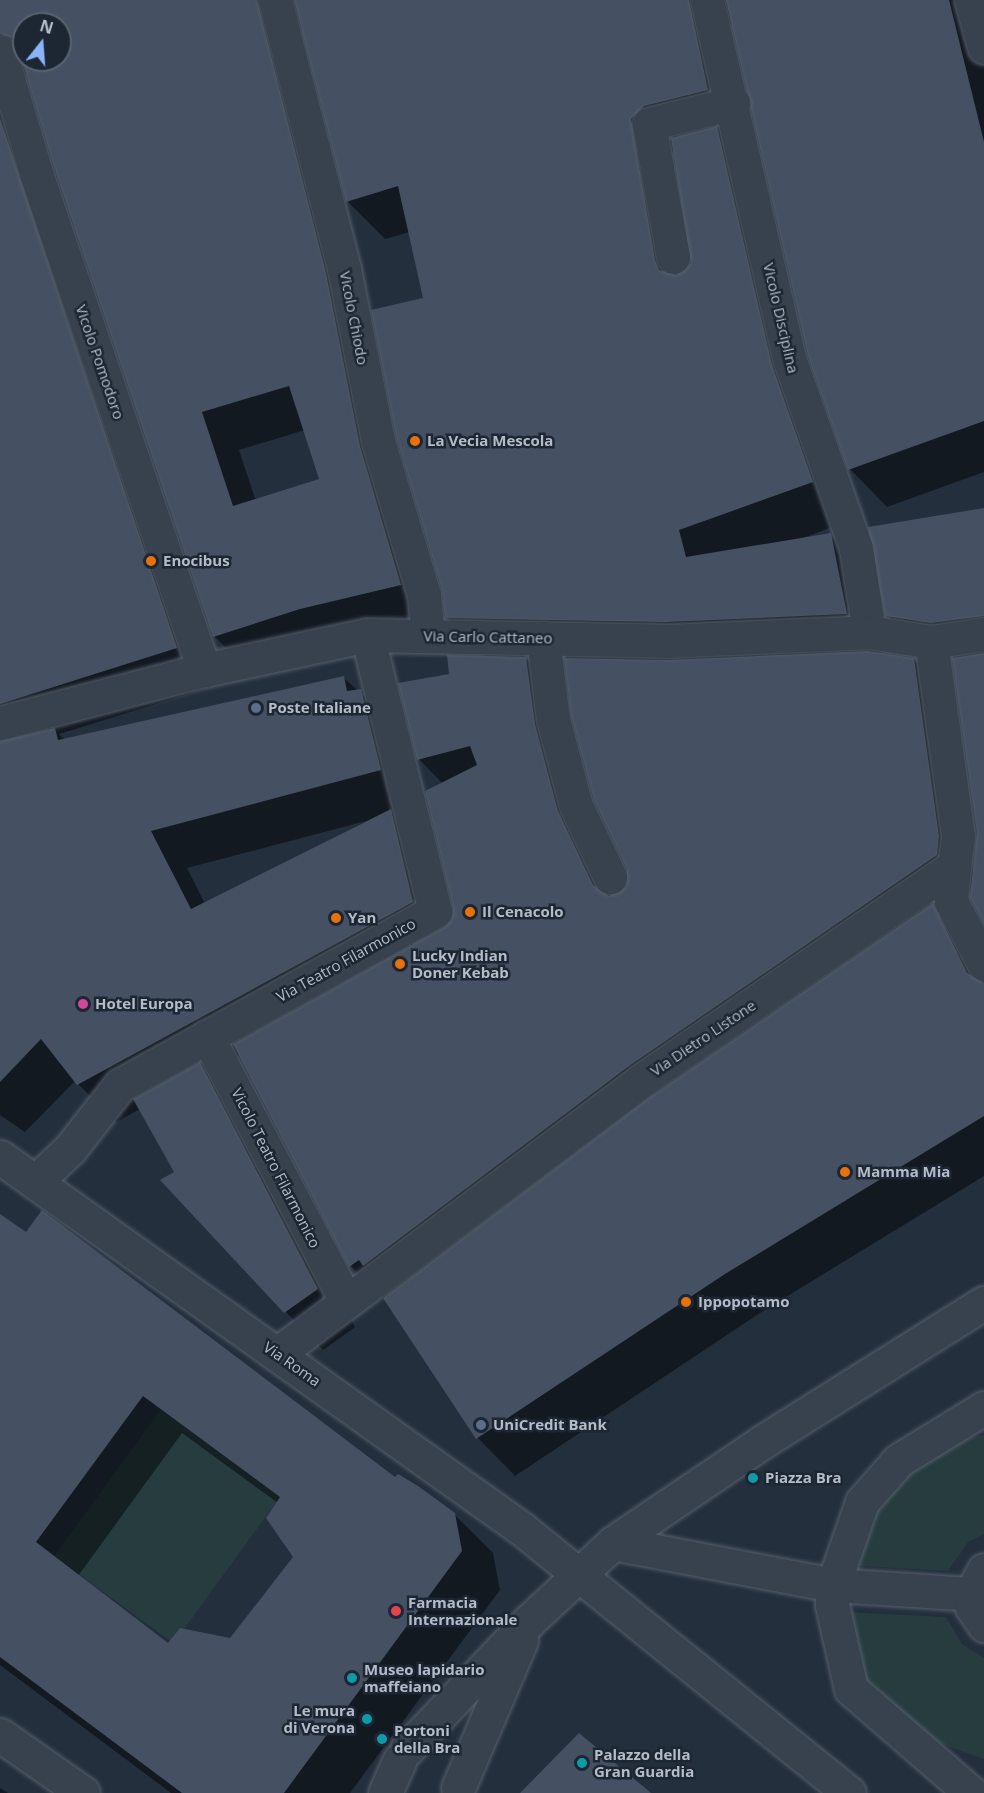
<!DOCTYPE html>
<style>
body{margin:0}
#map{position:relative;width:984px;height:1793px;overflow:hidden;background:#242f3e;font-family:"Open Sans",sans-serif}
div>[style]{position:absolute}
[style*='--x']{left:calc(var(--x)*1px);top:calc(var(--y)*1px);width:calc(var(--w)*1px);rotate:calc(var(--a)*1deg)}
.green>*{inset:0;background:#263c3f;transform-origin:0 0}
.shadow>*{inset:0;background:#0007}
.building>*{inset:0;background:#455162}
.roads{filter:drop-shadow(0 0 2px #565f6c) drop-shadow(0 0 2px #565f6c)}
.minor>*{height:33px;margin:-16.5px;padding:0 16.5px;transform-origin:16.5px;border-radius:16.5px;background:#38414e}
.dots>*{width:16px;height:16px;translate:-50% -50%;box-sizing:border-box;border:3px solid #1d2633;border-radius:50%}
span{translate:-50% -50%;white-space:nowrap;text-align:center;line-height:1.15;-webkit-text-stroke:5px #1d2633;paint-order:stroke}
.street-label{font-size:15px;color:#b4bcc9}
.poi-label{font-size:15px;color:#b4bcc9;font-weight:700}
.left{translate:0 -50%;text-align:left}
.right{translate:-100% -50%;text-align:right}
.north{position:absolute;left:12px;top:12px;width:60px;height:60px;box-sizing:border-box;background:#1d2633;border:2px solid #59626f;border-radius:50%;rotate:17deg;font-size:16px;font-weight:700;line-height:24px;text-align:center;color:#b4bcc9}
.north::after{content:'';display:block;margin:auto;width:21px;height:27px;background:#8ab4f8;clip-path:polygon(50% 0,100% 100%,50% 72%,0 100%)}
</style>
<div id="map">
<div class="green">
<div style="left:161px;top:1409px;width:148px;height:182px;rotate:36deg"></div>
<div style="clip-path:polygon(984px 1435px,984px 1534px,968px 1542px,948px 1571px,846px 1565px,855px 1535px,896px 1477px,957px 1441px)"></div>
<div style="clip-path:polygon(844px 1612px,946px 1617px,962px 1644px,984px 1658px,984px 1759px,939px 1743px,908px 1725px,881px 1702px,861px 1672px)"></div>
</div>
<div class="shadow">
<div style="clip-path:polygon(evenodd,0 0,984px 0,984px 472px,887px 507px,850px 469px,733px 21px,726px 42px,722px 133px,850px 520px,798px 540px,830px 535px,868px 573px,884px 652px,875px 653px,914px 660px,948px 694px,973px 873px,978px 833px,954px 658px,925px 653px,887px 615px,984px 509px,984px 920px,973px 888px,939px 911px,984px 968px,984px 1176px,763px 1311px,515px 1476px,478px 1438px,385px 1300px,351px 1266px,240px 1055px,207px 1072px,237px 1102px,355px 1327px,323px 1350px,286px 1312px,176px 1172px,140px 1109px,116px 1122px,75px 1081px,25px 1132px,0 1115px,0 0,24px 24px,60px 24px,60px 60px,24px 60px,24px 24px,0 0,302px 25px,347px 201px,385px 239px,410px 232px,425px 299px,447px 617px,487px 658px,451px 675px,419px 759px,443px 784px,455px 906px,453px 920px,447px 926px,428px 848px,394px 814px,418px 808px,398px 728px,344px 678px,65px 740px,59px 734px,214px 686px,55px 218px,24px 76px,28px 75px,214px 636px,252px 674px,438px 623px,295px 33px,302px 25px,0 0,674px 151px,692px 263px,687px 268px,668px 157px,674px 151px,0 0,305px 430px,321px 480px,256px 501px,239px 450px,305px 430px,0 0,523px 656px,566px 657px,573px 715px,629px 869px,627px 888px,614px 895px,592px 847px,560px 693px,523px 656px,0 0,366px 821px,205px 904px,187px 868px,366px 821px)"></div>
<div style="clip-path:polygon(evenodd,43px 1212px,395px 1479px,454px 1514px,493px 1553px,500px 1590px,350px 1793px,171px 1793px,0 1665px,0 1215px,26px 1235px,43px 1212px,182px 1433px,278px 1503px,295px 1557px,230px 1640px,169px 1645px,78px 1576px,182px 1433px)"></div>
<div style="clip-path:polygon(0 1788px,8px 1793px,0 1793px)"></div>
</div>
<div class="building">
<div style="clip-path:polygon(evenodd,0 0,257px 0,326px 273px,360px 446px,401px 585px,300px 609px,213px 637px,54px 167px,18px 47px,12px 38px,0 34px,0 0,24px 24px,60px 24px,60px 60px,24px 60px,24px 24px,0 0,289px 386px,319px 479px,233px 506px,202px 412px,289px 386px)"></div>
<div style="clip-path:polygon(294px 0,689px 0,708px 90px,644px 106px,631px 119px,655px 260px,659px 270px,676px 275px,691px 263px,671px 138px,717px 126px,772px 365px,813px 482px,679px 530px,686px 557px,831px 533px,847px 614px,666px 622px,445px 618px,442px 590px,396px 436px,371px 310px,423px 298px,398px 186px,346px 202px)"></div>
<div style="clip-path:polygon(726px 0,949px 0,984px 142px,984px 421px,848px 470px,808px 356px)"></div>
<div style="clip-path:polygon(0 118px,177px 648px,0 704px)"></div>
<div style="clip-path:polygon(984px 508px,984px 616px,931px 623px,885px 616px,868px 527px)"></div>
<div style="clip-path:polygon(868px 651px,914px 658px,939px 836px,937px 855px,629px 1066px,363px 1266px,359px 1260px,349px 1267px,233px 1044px,444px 927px,452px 919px,453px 907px,425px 791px,477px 765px,470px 746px,417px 760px,398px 683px,449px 674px,447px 655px,526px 657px,535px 724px,558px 811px,593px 885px,609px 896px,626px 887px,627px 869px,594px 800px,571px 715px,564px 658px,667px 660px)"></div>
<div style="clip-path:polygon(984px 653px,984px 924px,970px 897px,977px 833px,952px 658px)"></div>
<div style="clip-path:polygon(344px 676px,347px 691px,361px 689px,381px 770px,151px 831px,191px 909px,391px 809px,413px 902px,77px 1085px,41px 1039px,0 1082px,0 741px,55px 728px,58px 740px)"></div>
<div style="clip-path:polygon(933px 903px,967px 973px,984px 983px,984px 1116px,725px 1274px,476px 1439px,383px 1298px,651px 1096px)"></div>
<div style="clip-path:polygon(200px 1062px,318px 1289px,284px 1313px,160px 1180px,174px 1172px,133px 1099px)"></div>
<div style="clip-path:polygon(evenodd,42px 1210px,395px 1477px,398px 1474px,418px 1486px,455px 1513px,462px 1551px,284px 1793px,182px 1793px,0 1657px,0 1214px,26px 1232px,42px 1210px,143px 1396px,280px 1497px,266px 1518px,293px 1557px,230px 1638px,180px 1628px,168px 1643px,36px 1542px,143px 1396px)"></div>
<div style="clip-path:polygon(579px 1733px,651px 1793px,520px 1793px)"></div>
</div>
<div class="roads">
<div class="minor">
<div style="--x:275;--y:0;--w:278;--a:75.6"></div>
<div style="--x:344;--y:269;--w:175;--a:78.8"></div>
<div style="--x:378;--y:441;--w:161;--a:73.4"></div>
<div style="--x:424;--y:595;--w:41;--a:84.4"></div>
<div style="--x:707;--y:0;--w:370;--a:77.1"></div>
<div style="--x:790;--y:361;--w:198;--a:70.6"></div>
<div style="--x:856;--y:548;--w:85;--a:81.2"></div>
<div style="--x:971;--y:0;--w:49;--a:74.5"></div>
<div style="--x:0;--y:52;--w:126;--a:73.4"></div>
<div style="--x:36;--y:173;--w:525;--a:71.32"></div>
<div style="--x:673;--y:257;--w:135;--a:-100.2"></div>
<div style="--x:649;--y:124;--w:87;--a:-14"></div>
<div style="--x:543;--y:638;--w:82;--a:83"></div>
<div style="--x:553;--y:719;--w:90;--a:75.2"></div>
<div style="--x:576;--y:806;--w:79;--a:64.4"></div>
<div style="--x:0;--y:723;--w:211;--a:-14.6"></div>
<div style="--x:204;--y:670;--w:167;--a:-12.1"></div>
<div style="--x:367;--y:635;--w:299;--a:1.1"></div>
<div style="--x:666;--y:641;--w:203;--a:-2.5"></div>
<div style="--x:869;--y:632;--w:63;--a:9.2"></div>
<div style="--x:931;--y:642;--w:54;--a:-8.6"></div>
<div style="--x:954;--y:866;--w:35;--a:95"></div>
<div style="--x:951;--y:901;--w:71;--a:62.4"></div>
<div style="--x:207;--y:1036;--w:297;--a:62.3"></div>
<div style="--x:0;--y:1157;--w:641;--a:35.48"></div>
<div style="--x:522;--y:1529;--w:420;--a:38.9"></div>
<div style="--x:35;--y:1182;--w:48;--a:-43.3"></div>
<div style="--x:70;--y:1149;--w:81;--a:-52"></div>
<div style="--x:120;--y:1085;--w:360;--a:-28.9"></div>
<div style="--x:435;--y:911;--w:284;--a:-103.8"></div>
<div style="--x:277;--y:1354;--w:454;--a:-36.9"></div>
<div style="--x:640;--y:1081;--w:381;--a:-34.4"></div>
<div style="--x:954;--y:866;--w:30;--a:-82"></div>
<div style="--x:958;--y:836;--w:196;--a:-97.9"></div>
<div style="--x:613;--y:1543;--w:224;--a:10.8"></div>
<div style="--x:833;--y:1585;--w:138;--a:3.7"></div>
<div style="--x:984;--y:1570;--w:27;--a:118"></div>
<div style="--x:971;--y:1594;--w:13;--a:86"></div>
<div style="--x:972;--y:1607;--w:22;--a:56"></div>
<div style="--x:0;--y:1735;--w:101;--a:34.9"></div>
<div style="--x:407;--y:1749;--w:177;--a:-46.4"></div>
<div style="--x:529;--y:1621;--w:115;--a:-42.9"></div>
<div style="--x:613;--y:1543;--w:180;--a:-34.1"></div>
<div style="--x:762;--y:1442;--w:262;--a:-32.1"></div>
<div style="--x:458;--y:1788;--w:161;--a:-66.9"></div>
<div style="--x:385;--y:1793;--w:36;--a:-66"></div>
<div style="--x:971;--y:1793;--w:159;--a:-139.1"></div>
<div style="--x:851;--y:1689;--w:86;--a:-102.7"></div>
<div style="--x:832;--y:1605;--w:20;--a:-87"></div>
<div style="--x:833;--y:1585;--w:88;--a:-70.7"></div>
<div style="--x:862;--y:1502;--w:56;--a:-48.6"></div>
<div style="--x:899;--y:1460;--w:100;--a:-31.5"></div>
</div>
</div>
<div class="dots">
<div style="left:415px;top:441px;background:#e8710a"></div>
<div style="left:151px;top:561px;background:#e8710a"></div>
<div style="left:256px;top:708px;background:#5c6f8a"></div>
<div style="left:470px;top:912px;background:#e8710a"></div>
<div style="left:336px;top:918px;background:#e8710a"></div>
<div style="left:400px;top:964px;background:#e8710a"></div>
<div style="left:83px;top:1004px;background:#d1479c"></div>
<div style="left:845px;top:1172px;background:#e8710a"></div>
<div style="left:686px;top:1302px;background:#e8710a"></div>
<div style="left:481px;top:1425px;background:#5c6f8a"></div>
<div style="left:753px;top:1478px;background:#0f9aa8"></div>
<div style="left:396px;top:1611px;background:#e0444e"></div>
<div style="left:352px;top:1678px;background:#0f9aa8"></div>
<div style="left:367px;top:1719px;background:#0f9aa8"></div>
<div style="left:382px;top:1739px;background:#0f9aa8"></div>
<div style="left:582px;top:1763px;background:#0f9aa8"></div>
</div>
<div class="street-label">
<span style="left:354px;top:318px;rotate:79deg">Vicolo Chiodo</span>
<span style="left:781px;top:318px;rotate:77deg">Vicolo Disciplina</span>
<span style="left:100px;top:362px;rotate:71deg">Vicolo Pomodoro</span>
<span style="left:488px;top:637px;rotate:1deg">Via Carlo Cattaneo</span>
<span style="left:346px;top:960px;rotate:-29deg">Via Teatro Filarmonico</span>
<span style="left:703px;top:1038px;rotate:-34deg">Via Dietro Listone</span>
<span style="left:276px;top:1168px;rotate:63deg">Vicolo Teatro Filarmonico</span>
<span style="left:292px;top:1364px;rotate:35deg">Via Roma</span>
</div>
<div class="poi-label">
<span class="left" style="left:427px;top:441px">La Vecia Mescola</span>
<span class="left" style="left:163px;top:561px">Enocibus</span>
<span class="left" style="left:268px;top:708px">Poste Italiane</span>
<span class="left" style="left:482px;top:912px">Il Cenacolo</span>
<span class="left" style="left:348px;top:918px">Yan</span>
<span class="left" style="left:412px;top:964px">Lucky Indian<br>Doner Kebab</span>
<span class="left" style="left:95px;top:1004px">Hotel Europa</span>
<span class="left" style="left:857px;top:1172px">Mamma Mia</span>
<span class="left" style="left:698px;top:1302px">Ippopotamo</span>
<span class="left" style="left:493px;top:1425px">UniCredit Bank</span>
<span class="left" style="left:765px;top:1478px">Piazza Bra</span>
<span class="left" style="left:408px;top:1611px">Farmacia<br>Internazionale</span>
<span class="left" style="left:364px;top:1678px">Museo lapidario<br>maffeiano</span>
<span class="right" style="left:355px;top:1719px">Le mura<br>di Verona</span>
<span class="left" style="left:394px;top:1739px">Portoni<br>della Bra</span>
<span class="left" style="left:594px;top:1763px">Palazzo della<br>Gran Guardia</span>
</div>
<div class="north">N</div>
</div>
